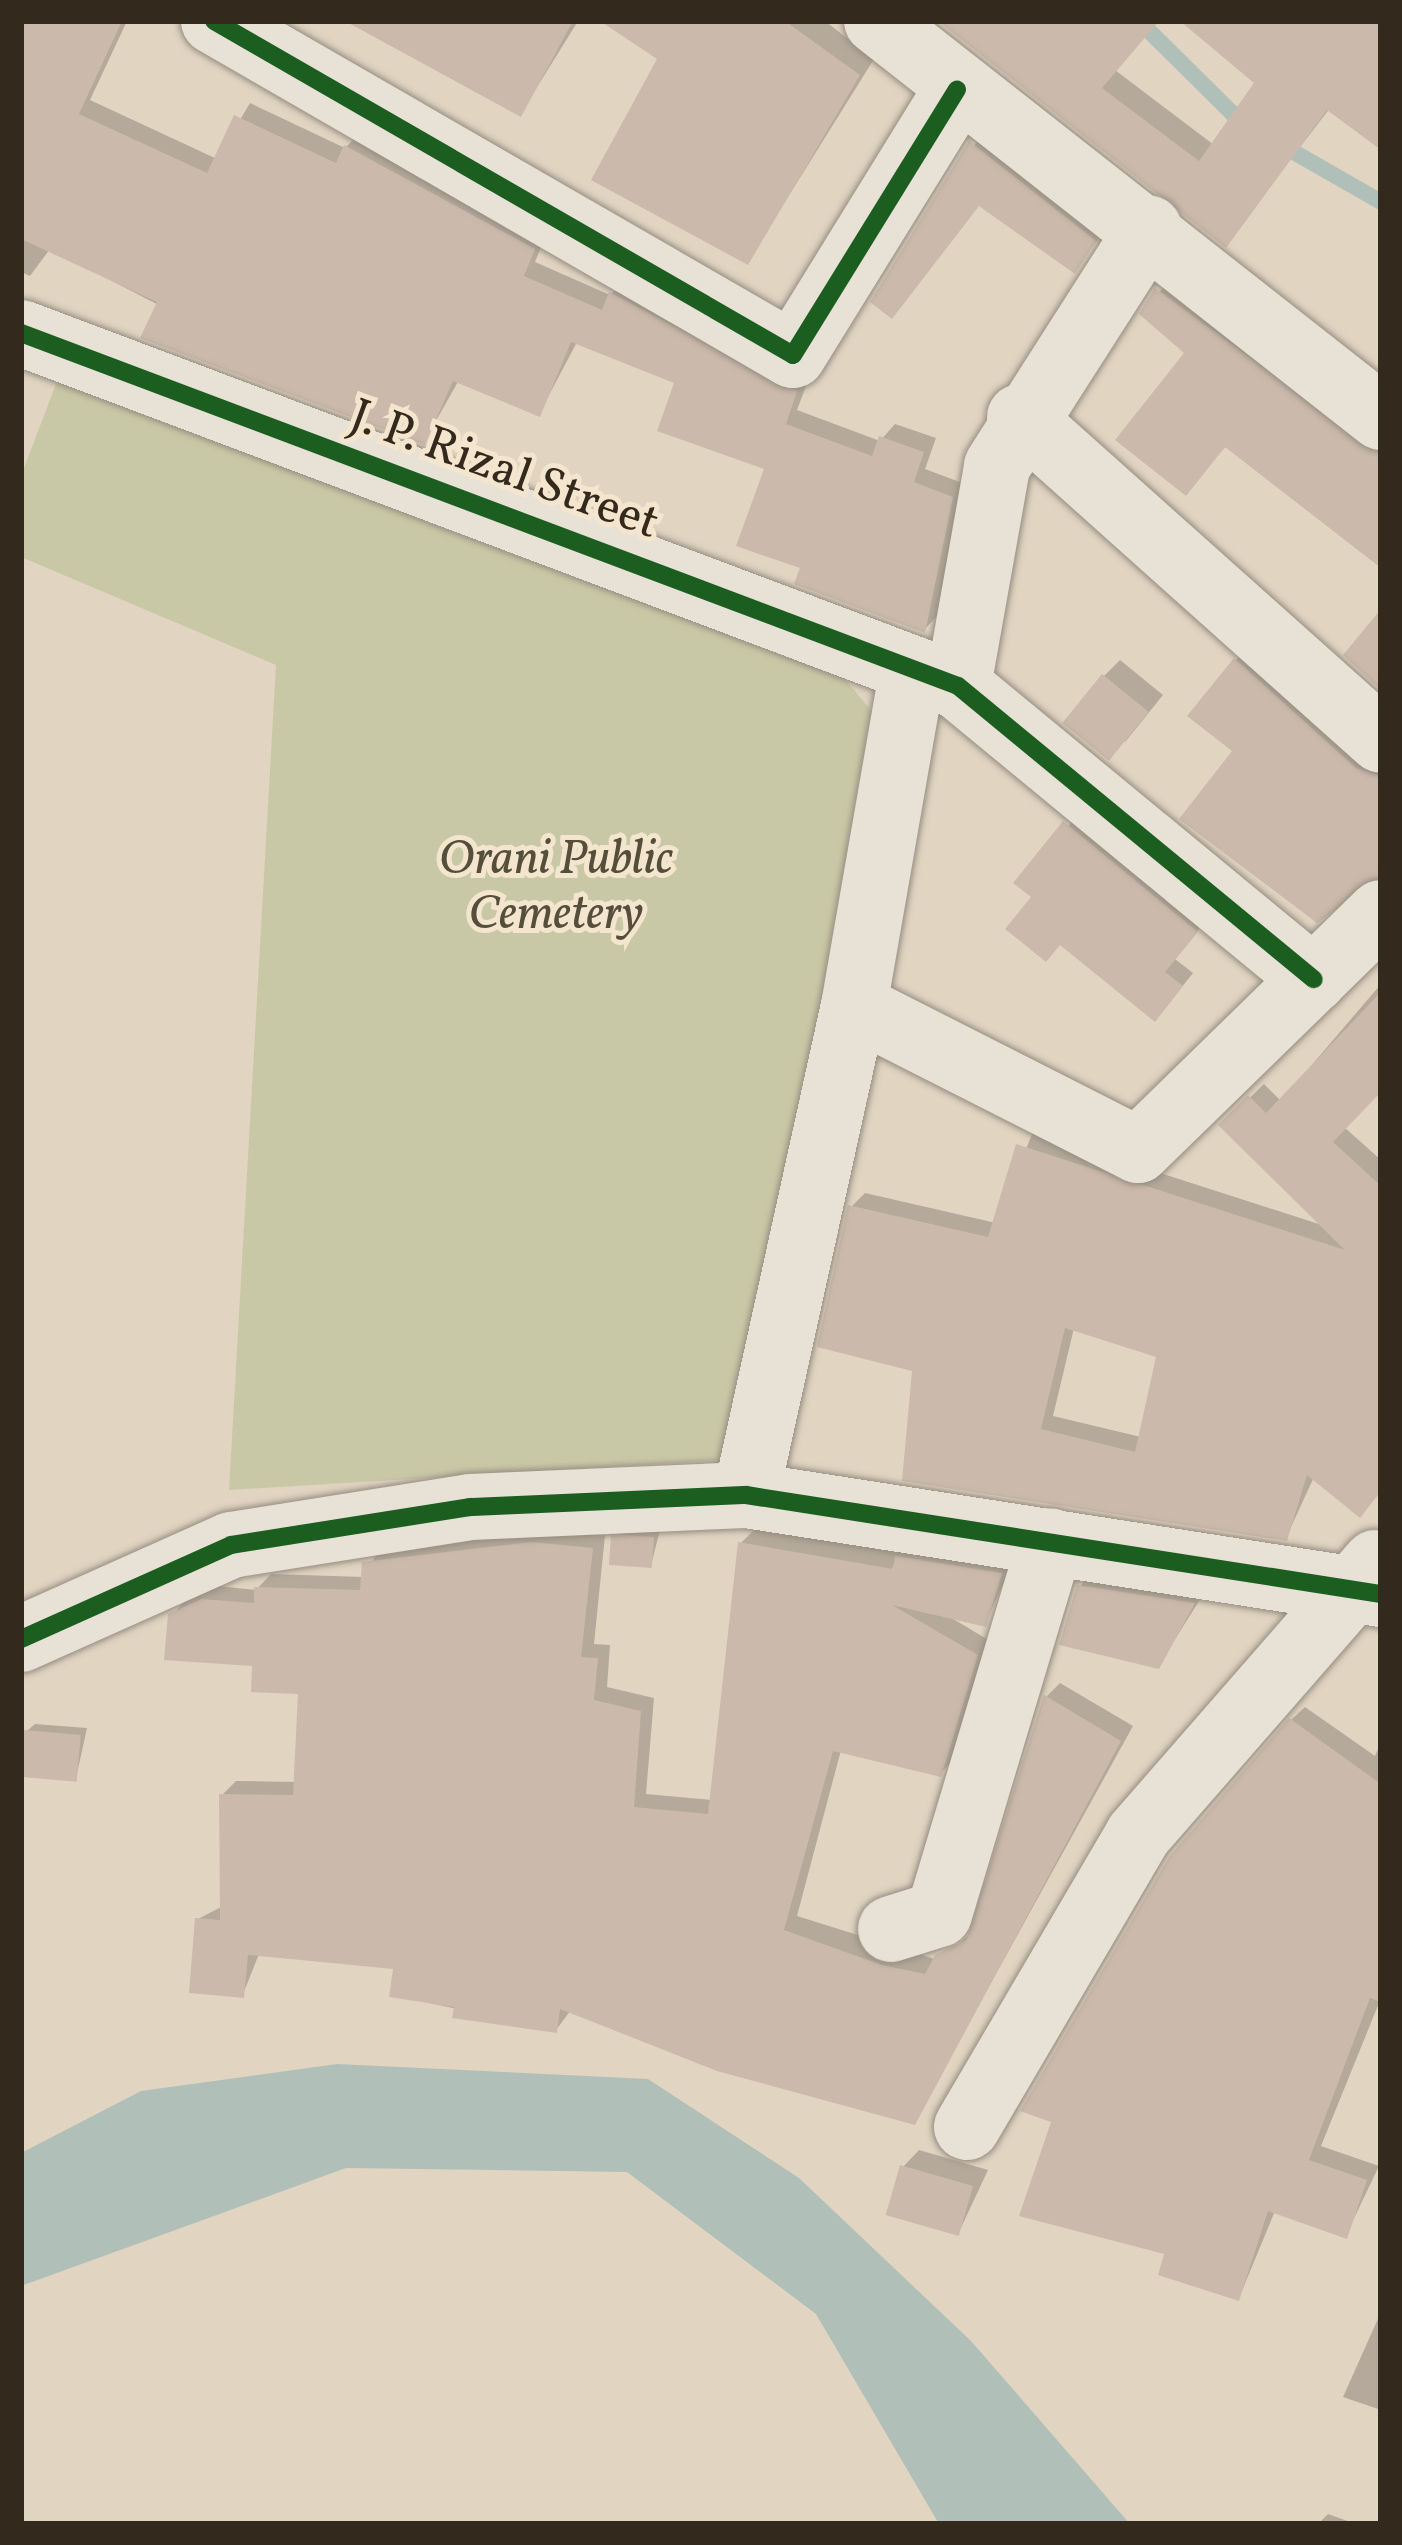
<!DOCTYPE html>
<style>
body{margin:0}
#map{position:relative;width:1402px;height:2545px;overflow:hidden;background:#e1d4c1;font-family:Vollkorn,serif}
div>[style]{position:absolute}
[style*='--x']{left:calc(var(--x)*1px);top:calc(var(--y)*1px);width:calc(var(--w)*1px);rotate:calc(var(--a)*1deg)}
.green>*{inset:0;background:#c9c8a6}
.water>*{inset:0;background:#b0c0b9}
.shadow>*{inset:0;background:#0003}
.stream>*{height:16px;margin:-8px;padding:0 8px;transform-origin:8px;border-radius:8px;background:#b0c0b9}
.building>*{inset:0;background:#cbbaac;transform-origin:0 0}
.roads{filter:drop-shadow(0 0 3px #968d81) drop-shadow(0 0 3px #968d81)}
.minor>*{height:66px;margin:-33px;padding:0 33px;transform-origin:33px;border-radius:33px;background:#e7e1d6}
.cycleway>*{height:18px;margin:-9px;padding:0 9px;transform-origin:9px;border-radius:9px;background:#1b5e20}
span{translate:-50% -50%;white-space:nowrap;text-align:center;line-height:1.15;-webkit-text-stroke:10px #f4e6ce;paint-order:stroke}
.street-label{font-size:48px;color:#34291d}
.park-label{font-size:48px;color:#544e3a;font-style:italic}
.frame{position:absolute;inset:0;border:24px solid #34291d;pointer-events:none}
</style>
<div id="map">
<div class="green">
<div style="clip-path:polygon(59px 376px,821px 650px,887px 730px,739px 1459px,229px 1490px,276px 665px,21px 557px,21px 476px)"></div>
</div>
<div class="water">
<div style="clip-path:polygon(337px 2064px,648px 2079px,799px 2178px,971px 2341px,1130px 2524px,939px 2524px,816px 2314px,627px 2172px,346px 2168px,21px 2286px,21px 2153px,141px 2091px)"></div>
</div>
<div class="shadow">
<div style="clip-path:polygon(21px 21px,127px 21px,90px 100px,217px 159px,250px 103px,345px 148px,360px 133px,546px 235px,535px 262px,610px 295px,625px 280px,809px 378px,797px 410px,880px 441px,895px 424px,936px 438px,925px 469px,965px 484px,937px 616px,924px 630px,803px 566px,768px 467px,678px 382px,577px 342px,539px 414px,459px 380px,424px 442px,50px 249px,30px 276px,21px 272px)"></div>
<div style="clip-path:polygon(351px 21px,578px 21px,521px 113px)"></div>
<div style="clip-path:polygon(605px 21px,825px 21px,874px 59px,748px 261px,661px 58px)"></div>
<div style="clip-path:polygon(969px 21px,1157px 21px,1115px 70px,1214px 145px,1258px 83px,1184px 21px,1381px 21px,1381px 148px,1330px 108px,1226px 244px)"></div>
<div style="clip-path:polygon(985px 129px,1108px 226px,1075px 270px,980px 204px,892px 315px,874px 301px)"></div>
<div style="clip-path:polygon(1177px 270px,1381px 429px,1381px 520px,1227px 445px,1185px 492px,1188px 353px,1142px 314px)"></div>
<div style="clip-path:polygon(1249px 647px,1381px 757px,1381px 876px,1237px 751px,1236px 660px)"></div>
<div style="clip-path:polygon(1120px 660px,1163px 695px,1125px 742px,1104px 676px)"></div>
<div style="clip-path:polygon(1076px 811px,1207px 919px,1175px 959px,1193px 973px,1166px 1007px,1036px 896px)"></div>
<div style="clip-path:polygon(evenodd,1381px 984px,1381px 1089px,1344px 1127px,1381px 1160px,1381px 1490px,1314px 1477px,1286px 1538px,905px 1479px,916px 1369px,851px 1207px,865px 1193px,996px 1223px,1033px 1132px,1325px 1226px,1222px 1125px,1264px 1084px,1281px 1101px,1381px 984px,1074px 1328px,1160px 1355px,1141px 1437px,1053px 1416px,1074px 1328px)"></div>
<div style="clip-path:polygon(evenodd,755px 1529px,1014px 1560px,985px 1624px,950px 1617px,990px 1641px,954px 1759px,940px 1774px,841px 1750px,797px 1916px,941px 1961px,977px 1927px,1047px 1696px,1060px 1683px,1133px 1726px,914px 2122px,571px 2010px,556px 2030px,392px 1995px,396px 1966px,259px 1954px,243px 1994px,198px 1919px,223px 1906px,222px 1795px,236px 1781px,297px 1782px,301px 1691px,171px 1616px,185px 1601px,218px 1586px,256px 1590px,271px 1574px,364px 1577px,379px 1549px,490px 1532px,605px 1535px,594px 1644px,610px 1645px,607px 1687px,654px 1698px,646px 1794px,712px 1800px,741px 1543px,755px 1529px,897px 1558px,893px 1608px,879px 1600px,897px 1558px)"></div>
<div style="clip-path:polygon(660px 1530px,651px 1565px,614px 1540px,622px 1532px)"></div>
<div style="clip-path:polygon(1096px 1570px,1208px 1587px,1158px 1666px,1080px 1586px)"></div>
<div style="clip-path:polygon(1305px 1707px,1375px 1756px,1381px 1742px,1381px 1998px,1321px 2146px,1379px 2166px,1346px 2235px,1275px 2211px,1239px 2298px,1291px 1720px)"></div>
<div style="clip-path:polygon(35px 1724px,87px 1728px,76px 1778px,27px 1731px)"></div>
<div style="clip-path:polygon(919px 2150px,988px 2170px,959px 2232px,903px 2167px)"></div>
<div style="clip-path:polygon(1381px 2312px,1381px 2410px,1343px 2397px)"></div>
<div style="clip-path:polygon(1328px 2514px,1356px 2524px,1318px 2524px)"></div>
</div>
<div class="stream">
<div style="--x:1139;--y:21;--w:149;--a:44.7"></div>
<div style="--x:1278;--y:143;--w:119;--a:29.8"></div>
</div>
<div class="building">
<div style="clip-path:polygon(21px 21px,122px 21px,79px 114px,207px 173px,234px 115px,336px 163px,344px 145px,535px 249px,524px 276px,602px 310px,609px 292px,797px 391px,786px 424px,872px 456px,879px 436px,924px 452px,914px 482px,953px 497px,925px 633px,794px 584px,800px 568px,736px 546px,764px 469px,657px 431px,674px 383px,571px 342px,540px 417px,453px 381px,425px 445px,140px 338px,157px 302px,21px 239px)"></div>
<div style="clip-path:polygon(345px 21px,573px 21px,521px 117px)"></div>
<div style="clip-path:polygon(600px 21px,785px 21px,860px 75px,748px 265px,591px 180px,657px 59px)"></div>
<div style="clip-path:polygon(938px 21px,1159px 21px,1102px 88px,1199px 161px,1254px 83px,1180px 21px,1381px 21px,1381px 150px,1327px 110px,1226px 248px)"></div>
<div style="clip-path:polygon(969px 141px,1096px 241px,1075px 274px,979px 206px,892px 319px,870px 302px)"></div>
<div style="clip-path:polygon(1155px 288px,1381px 454px,1381px 568px,1225px 447px,1186px 496px,1115px 440px,1184px 353px,1139px 314px)"></div>
<div style="clip-path:polygon(1381px 609px,1381px 690px,1343px 655px)"></div>
<div style="clip-path:polygon(1234px 658px,1356px 768px,1381px 776px,1381px 877px,1317px 923px,1179px 819px,1232px 751px,1187px 716px)"></div>
<div style="left:1102px;top:674px;width:60px;height:63px;rotate:39deg"></div>
<div style="clip-path:polygon(1063px 821px,1198px 932px,1165px 972px,1183px 986px,1155px 1022px,1060px 945px,1046px 962px,1005px 929px,1031px 897px,1013px 883px)"></div>
<div style="clip-path:polygon(evenodd,1381px 992px,1381px 1092px,1333px 1142px,1381px 1186px,1381px 1491px,1360px 1518px,1307px 1475px,1287px 1541px,902px 1481px,912px 1371px,817px 1347px,848px 1205px,988px 1237px,1016px 1144px,1345px 1250px,1218px 1125px,1248px 1095px,1266px 1113px,1381px 992px,1065px 1328px,1156px 1357px,1135px 1452px,1041px 1429px,1065px 1328px)"></div>
<div style="left:654px;top:1537px;width:31px;height:43px;rotate:94deg"></div>
<div style="clip-path:polygon(532px 1542px,593px 1548px,581px 1657px,598px 1658px,594px 1700px,641px 1711px,634px 1807px,708px 1814px,738px 1542px,893px 1569px,895px 1556px,1002px 1573px,986px 1627px,892px 1605px,978px 1655px,941px 1777px,833px 1751px,784px 1930px,882px 1965px,925px 1974px,935px 1955px,966px 1940px,1044px 1695px,1121px 1741px,915px 2125px,717px 2071px,560px 2009px,557px 2033px,452px 2018px,454px 2007px,389px 1997px,393px 1969px,248px 1955px,244px 1998px,189px 1993px,195px 1918px,220px 1920px,219px 1794px,293px 1795px,298px 1694px,251px 1692px,252px 1666px,164px 1660px,168px 1614px,202px 1599px,254px 1603px,254px 1587px,360px 1590px,362px 1562px)"></div>
<div style="clip-path:polygon(1077px 1585px,1195px 1603px,1159px 1669px,1059px 1645px)"></div>
<div style="clip-path:polygon(1289px 1718px,1381px 1784px,1381px 2002px,1370px 1998px,1309px 2160px,1367px 2180px,1347px 2239px,1268px 2211px,1239px 2301px,1158px 2275px,1164px 2254px,1019px 2216px,1051px 2122px,1020px 2111px,1169px 1857px)"></div>
<div style="left:24px;top:1730px;width:57px;height:47px;rotate:5deg"></div>
<div style="left:900px;top:2165px;width:76px;height:52px;rotate:16deg"></div>
</div>
<div class="roads">
<div class="minor">
<div style="--x:214;--y:21;--w:668;--a:29.98"></div>
<div style="--x:793;--y:355;--w:312;--a:-58.3"></div>
<div style="--x:877;--y:21;--w:641;--a:38.16"></div>
<div style="--x:21;--y:333;--w:1001;--a:20.64"></div>
<div style="--x:958;--y:686;--w:461;--a:39.5"></div>
<div style="--x:1020;--y:417;--w:484;--a:41.8"></div>
<div style="--x:958;--y:686;--w:223;--a:-79.9"></div>
<div style="--x:997;--y:466;--w:282;--a:-57.4"></div>
<div style="--x:854;--y:1006;--w:318;--a:26.9"></div>
<div style="--x:1138;--y:1150;--w:339;--a:-44.3"></div>
<div style="--x:746;--y:1495;--w:501;--a:-77.55"></div>
<div style="--x:854;--y:1006;--w:342;--a:-80.1"></div>
<div style="--x:21;--y:1639;--w:230;--a:-24.1"></div>
<div style="--x:231;--y:1545;--w:242;--a:-9"></div>
<div style="--x:470;--y:1507;--w:276;--a:-2.5"></div>
<div style="--x:746;--y:1495;--w:643;--a:8.86"></div>
<div style="--x:891;--y:1929;--w:50;--a:-17.4"></div>
<div style="--x:939;--y:1914;--w:389;--a:-73.3"></div>
<div style="--x:967;--y:2127;--w:338;--a:-59.6"></div>
<div style="--x:1138;--y:1835;--w:361;--a:-48.9"></div>
</div>
</div>
<div class="cycleway">
<div style="--x:214;--y:21;--w:668;--a:29.98"></div>
<div style="--x:793;--y:355;--w:312;--a:-58.3"></div>
<div style="--x:21;--y:333;--w:1001;--a:20.64"></div>
<div style="--x:958;--y:686;--w:461;--a:39.5"></div>
<div style="--x:21;--y:1639;--w:230;--a:-24.1"></div>
<div style="--x:231;--y:1545;--w:242;--a:-9"></div>
<div style="--x:470;--y:1507;--w:276;--a:-2.5"></div>
<div style="--x:746;--y:1495;--w:643;--a:8.86"></div>
</div>
<div class="street-label">
<span style="left:504px;top:471px;rotate:20deg">J. P. Rizal Street</span>
</div>
<div class="park-label">
<span style="left:556px;top:888px">Orani Public<br>Cemetery</span>
</div>
<div class="frame"></div>
</div>
